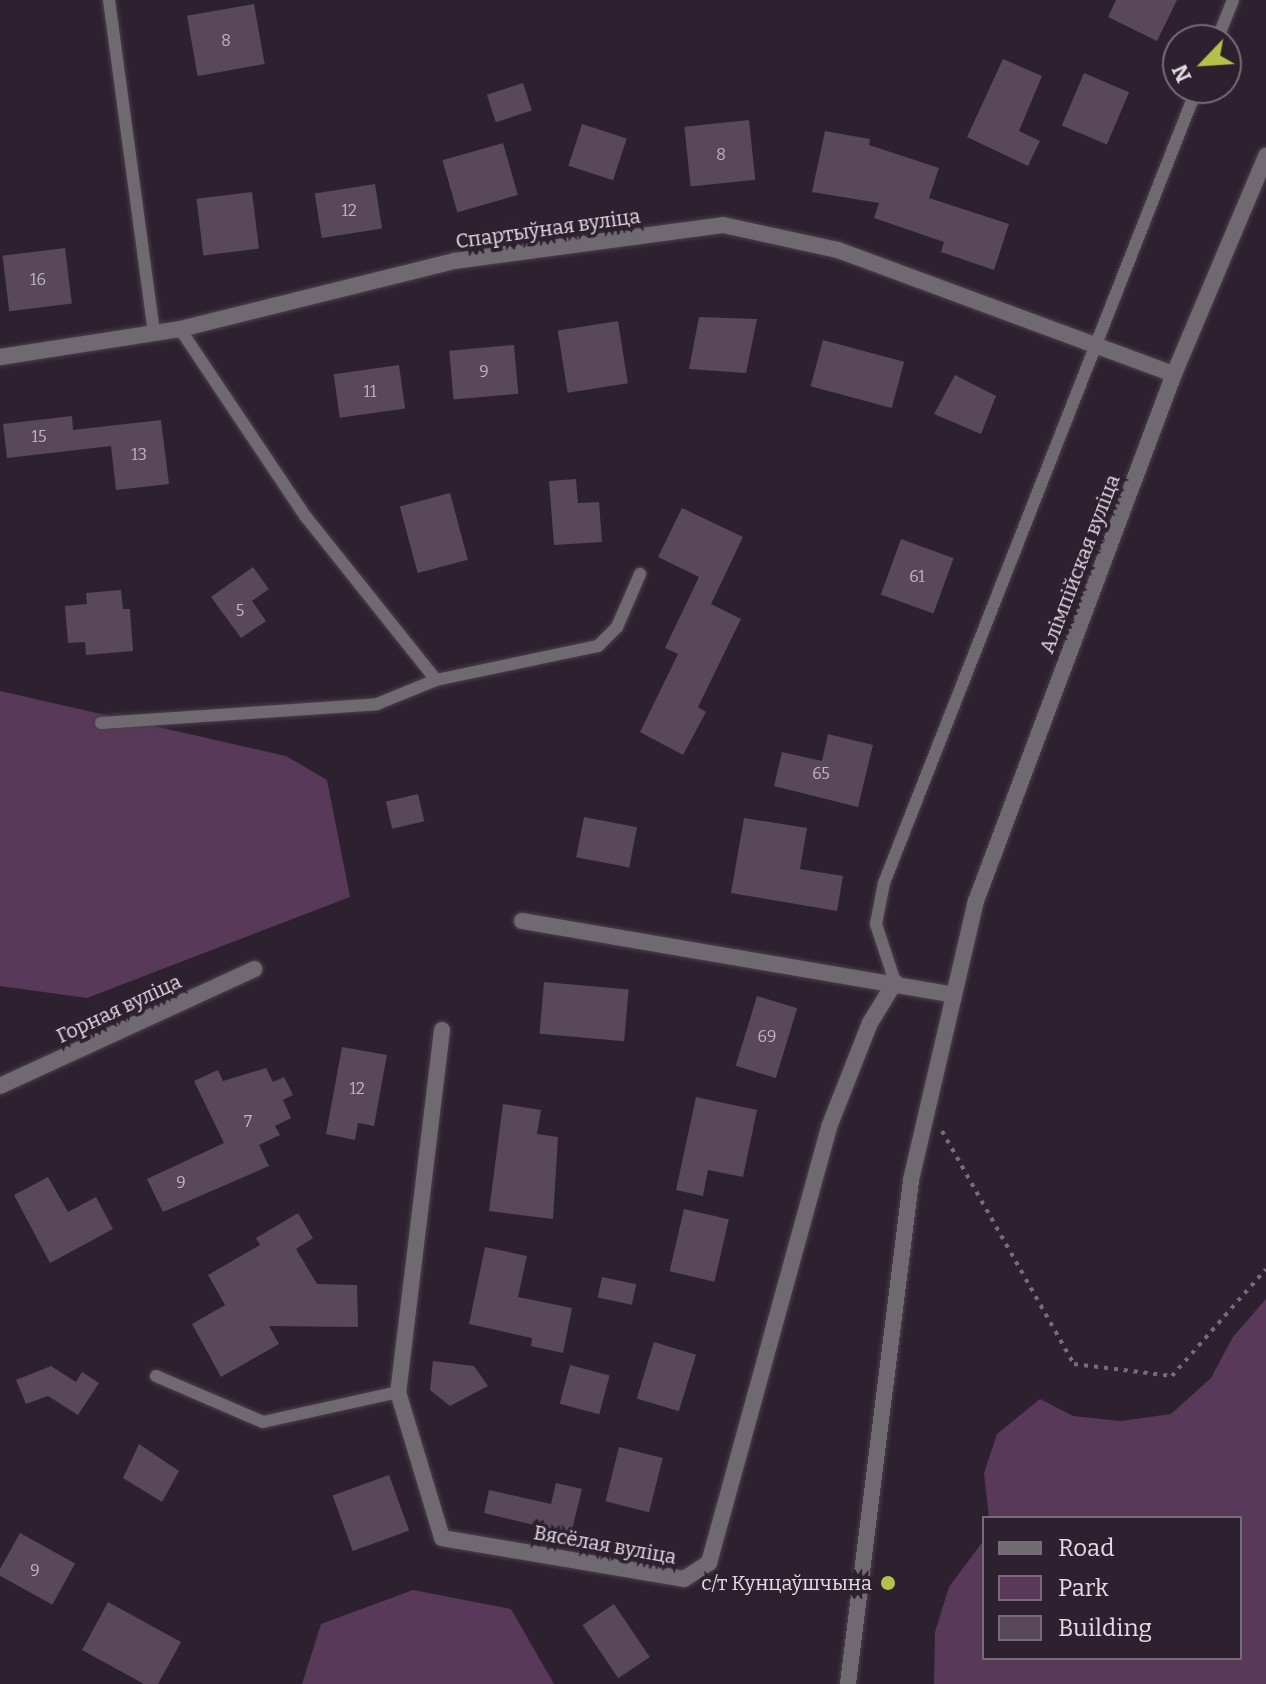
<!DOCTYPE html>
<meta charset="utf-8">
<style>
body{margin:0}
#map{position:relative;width:1266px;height:1684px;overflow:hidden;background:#2e212f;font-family:Bitter,serif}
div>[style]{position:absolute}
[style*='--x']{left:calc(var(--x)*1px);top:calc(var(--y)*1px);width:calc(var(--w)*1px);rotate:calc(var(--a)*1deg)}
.green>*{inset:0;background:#583959}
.building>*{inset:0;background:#584858;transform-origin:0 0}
.path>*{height:4px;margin-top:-2px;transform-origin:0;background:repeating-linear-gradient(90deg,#776c78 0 4px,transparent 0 10px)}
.roads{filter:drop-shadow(0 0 2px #4b3f4c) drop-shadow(0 0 2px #4b3f4c)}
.service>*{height:12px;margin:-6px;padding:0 6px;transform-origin:6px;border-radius:6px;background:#716971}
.minor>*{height:16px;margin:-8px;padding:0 8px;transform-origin:8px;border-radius:8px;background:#716971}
.tertiary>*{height:16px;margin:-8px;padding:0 8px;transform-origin:8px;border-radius:8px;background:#716971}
.dots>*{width:22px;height:22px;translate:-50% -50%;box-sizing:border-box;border:4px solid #2e212f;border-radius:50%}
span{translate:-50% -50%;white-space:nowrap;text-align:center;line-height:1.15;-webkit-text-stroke:7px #2e212f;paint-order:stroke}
.number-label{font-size:16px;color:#c1b6c1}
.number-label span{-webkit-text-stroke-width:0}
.street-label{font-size:20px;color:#e4dbe4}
.poi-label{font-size:20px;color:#e4dbe4}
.right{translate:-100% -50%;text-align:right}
.legend{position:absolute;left:982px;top:1516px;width:260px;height:144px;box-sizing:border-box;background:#2e212f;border:2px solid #776b77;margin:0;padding:10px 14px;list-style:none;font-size:24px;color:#e4dbe4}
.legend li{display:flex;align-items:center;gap:16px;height:40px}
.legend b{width:40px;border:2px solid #776b77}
.north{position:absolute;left:1162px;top:24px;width:80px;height:80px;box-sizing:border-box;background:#2e212f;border:2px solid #776b77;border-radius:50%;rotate:245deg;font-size:22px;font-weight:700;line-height:32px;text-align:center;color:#e4dbe4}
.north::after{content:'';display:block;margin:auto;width:28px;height:36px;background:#b4c24a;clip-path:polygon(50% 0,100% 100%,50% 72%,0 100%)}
</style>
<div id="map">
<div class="green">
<div style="clip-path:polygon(0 691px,286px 756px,327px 780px,350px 897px,87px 998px,0 986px)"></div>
<div style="clip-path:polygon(1266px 1299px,1266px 1684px,934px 1684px,935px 1632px,949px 1587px,984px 1540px,984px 1658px,1240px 1658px,1240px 1518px,989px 1518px,984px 1473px,997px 1434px,1040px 1399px,1073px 1416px,1121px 1421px,1171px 1414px,1211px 1378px,1233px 1337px)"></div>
<div style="clip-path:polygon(413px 1590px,511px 1609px,554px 1684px,302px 1684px,321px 1624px)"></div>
</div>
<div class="building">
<div style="clip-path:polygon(1116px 0,1177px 0,1157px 41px,1108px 17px)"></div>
<div style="left:254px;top:4px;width:61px;height:68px;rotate:80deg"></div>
<div style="clip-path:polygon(1003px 59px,1042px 76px,1019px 131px,1040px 141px,1028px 166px,967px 137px)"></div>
<div style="left:1084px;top:73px;width:49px;height:57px;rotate:23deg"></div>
<div style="left:523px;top:83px;width:29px;height:38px;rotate:72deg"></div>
<div style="left:749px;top:120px;width:60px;height:65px;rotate:84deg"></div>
<div style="left:582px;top:124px;width:47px;height:44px;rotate:18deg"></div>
<div style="clip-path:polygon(825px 131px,870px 139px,869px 145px,939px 168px,929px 198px,1009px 224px,994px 270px,941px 252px,944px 242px,874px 218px,879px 203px,812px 192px)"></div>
<div style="left:503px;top:143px;width:54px;height:63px;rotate:74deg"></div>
<div style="left:375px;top:184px;width:45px;height:61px;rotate:81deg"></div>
<div style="left:252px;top:192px;width:57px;height:56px;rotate:83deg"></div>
<div style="left:65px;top:248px;width:56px;height:63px;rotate:83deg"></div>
<div style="clip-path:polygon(699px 317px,757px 319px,746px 373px,689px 369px)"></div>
<div style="left:618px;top:321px;width:63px;height:61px;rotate:81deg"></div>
<div style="left:823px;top:340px;width:84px;height:48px;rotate:15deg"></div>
<div style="left:514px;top:345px;width:49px;height:65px;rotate:85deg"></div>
<div style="left:399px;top:365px;width:44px;height:66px;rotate:82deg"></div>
<div style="clip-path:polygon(955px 375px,996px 396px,981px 434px,934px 414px)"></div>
<div style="clip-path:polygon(72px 416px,73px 430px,161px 420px,169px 484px,116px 490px,111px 446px,7px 458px,3px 424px)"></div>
<div style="clip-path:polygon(576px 479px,578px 503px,599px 502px,602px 542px,554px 545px,549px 481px)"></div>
<div style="left:450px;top:493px;width:69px;height:52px;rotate:75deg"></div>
<div style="clip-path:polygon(682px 508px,743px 537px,711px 604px,741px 619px,698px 707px,706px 712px,683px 755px,640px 732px,678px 654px,665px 648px,699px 577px,658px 557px)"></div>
<div style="left:901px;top:539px;width:56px;height:59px;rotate:20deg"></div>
<div style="clip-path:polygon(253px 567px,269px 589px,252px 601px,266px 621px,241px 638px,211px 597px)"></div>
<div style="clip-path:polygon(121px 590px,123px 609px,130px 609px,133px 651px,86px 655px,85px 642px,68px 643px,65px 606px,87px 604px,86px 593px)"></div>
<div style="clip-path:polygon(828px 734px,873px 745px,858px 807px,774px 786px,782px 752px,822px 761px)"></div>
<div style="left:418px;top:794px;width:28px;height:33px;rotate:77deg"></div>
<div style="left:584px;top:817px;width:54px;height:41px;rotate:11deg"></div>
<div style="clip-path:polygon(744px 818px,807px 828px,800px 869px,843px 876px,837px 911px,731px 893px)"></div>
<div style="left:544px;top:982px;width:85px;height:52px;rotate:5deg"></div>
<div style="left:757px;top:996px;width:42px;height:73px;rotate:17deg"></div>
<div style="clip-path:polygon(342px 1047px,387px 1055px,374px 1126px,358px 1123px,355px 1140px,326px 1134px)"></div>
<div style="clip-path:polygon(266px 1068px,273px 1082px,284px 1077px,293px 1095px,283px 1100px,291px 1118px,275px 1126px,280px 1135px,259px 1145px,269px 1166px,163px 1212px,147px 1179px,224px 1143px,194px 1081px,218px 1070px,223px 1081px)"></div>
<div style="clip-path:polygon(696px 1097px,757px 1110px,743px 1177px,708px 1170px,703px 1196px,676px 1190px)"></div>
<div style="clip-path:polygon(503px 1104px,541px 1110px,537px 1134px,558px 1137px,553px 1219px,489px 1211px)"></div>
<div style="clip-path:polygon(48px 1177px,68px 1212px,96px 1197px,113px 1229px,50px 1263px,14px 1195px)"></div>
<div style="left:684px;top:1209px;width:46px;height:64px;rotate:13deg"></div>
<div style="clip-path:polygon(298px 1213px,313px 1238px,296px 1249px,317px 1284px,357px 1285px,358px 1327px,269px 1326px,279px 1344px,221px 1377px,192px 1324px,225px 1305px,208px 1275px,260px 1245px,256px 1238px)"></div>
<div style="clip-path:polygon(485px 1247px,527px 1256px,518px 1297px,572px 1308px,563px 1353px,531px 1346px,532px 1338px,469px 1324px)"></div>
<div style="left:602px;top:1277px;width:35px;height:21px;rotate:12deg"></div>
<div style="left:654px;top:1342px;width:44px;height:59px;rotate:17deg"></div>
<div style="clip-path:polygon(433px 1361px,474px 1366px,488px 1386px,450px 1406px,430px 1390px)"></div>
<div style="left:570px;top:1365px;width:41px;height:40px;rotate:15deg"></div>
<div style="clip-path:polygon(51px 1366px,76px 1382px,82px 1372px,99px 1383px,78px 1415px,48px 1396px,26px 1404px,16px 1380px)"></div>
<div style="clip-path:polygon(139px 1444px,179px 1471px,162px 1502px,123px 1478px)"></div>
<div style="left:619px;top:1447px;width:45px;height:56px;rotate:14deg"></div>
<div style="left:389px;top:1475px;width:59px;height:60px;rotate:70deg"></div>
<div style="clip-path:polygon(556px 1483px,582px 1489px,571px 1534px,484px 1513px,489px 1490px,551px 1504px)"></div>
<div style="left:20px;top:1533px;width:63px;height:47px;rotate:29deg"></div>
<div style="clip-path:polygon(108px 1602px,181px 1642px,158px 1684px,144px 1684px,82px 1650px)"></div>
<div style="left:614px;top:1604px;width:64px;height:38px;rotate:56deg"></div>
</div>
<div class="path">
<div style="--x:942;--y:1131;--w:268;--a:60.5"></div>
<div style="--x:1074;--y:1364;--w:99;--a:7"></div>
<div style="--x:1172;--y:1376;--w:142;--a:-48.7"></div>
</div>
<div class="roads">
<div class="service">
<div style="--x:109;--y:0;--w:336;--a:82.3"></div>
<div style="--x:1217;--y:40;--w:43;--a:-68.2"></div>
<div style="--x:180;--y:329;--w:226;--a:56.2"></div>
<div style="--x:306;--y:517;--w:208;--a:51.4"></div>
<div style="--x:436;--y:680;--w:166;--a:-11.9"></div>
<div style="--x:598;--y:646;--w:27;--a:-45"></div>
<div style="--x:617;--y:627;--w:58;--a:-66.5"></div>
<div style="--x:101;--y:723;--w:277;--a:-3.9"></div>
<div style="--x:377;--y:704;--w:64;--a:-22.1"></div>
<div style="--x:895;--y:982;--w:61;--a:-108.1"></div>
<div style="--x:876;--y:924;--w:42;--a:-79"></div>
<div style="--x:884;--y:883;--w:854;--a:-68.51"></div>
<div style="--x:156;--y:1376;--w:116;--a:23.3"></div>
<div style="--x:263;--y:1422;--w:138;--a:-12.5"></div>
</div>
<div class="minor">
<div style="--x:0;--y:357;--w:182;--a:-8.8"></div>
<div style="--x:180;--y:329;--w:282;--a:-13.9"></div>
<div style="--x:454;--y:261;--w:271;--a:-7.6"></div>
<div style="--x:723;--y:225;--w:118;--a:12.3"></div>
<div style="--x:838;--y:250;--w:358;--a:20.3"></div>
<div style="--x:522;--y:921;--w:435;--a:9.7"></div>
<div style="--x:442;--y:1030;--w:365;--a:96.9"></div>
<div style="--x:398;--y:1392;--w:152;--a:73.2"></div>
<div style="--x:442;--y:1538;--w:245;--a:9.6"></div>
<div style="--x:684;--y:1579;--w:30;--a:-33"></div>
<div style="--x:709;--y:1563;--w:452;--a:-74.6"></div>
<div style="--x:829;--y:1127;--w:112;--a:-68.5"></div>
<div style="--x:870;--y:1023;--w:48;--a:-58.6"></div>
<div style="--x:0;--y:1086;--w:280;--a:-24.7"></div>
</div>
<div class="tertiary">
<div style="--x:848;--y:1684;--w:508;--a:-82.87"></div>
<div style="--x:911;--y:1180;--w:286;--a:-76.9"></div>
<div style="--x:976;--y:901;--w:563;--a:-69.41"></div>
<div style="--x:1174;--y:374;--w:237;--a:-67.1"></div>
</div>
</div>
<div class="dots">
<div style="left:888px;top:1583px;background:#b4c24a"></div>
</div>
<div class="number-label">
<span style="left:226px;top:41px">8</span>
<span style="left:721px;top:155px">8</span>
<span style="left:349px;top:211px">12</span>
<span style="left:38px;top:280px">16</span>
<span style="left:484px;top:372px">9</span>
<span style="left:370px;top:392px">11</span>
<span style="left:39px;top:437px">15</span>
<span style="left:139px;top:455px">13</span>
<span style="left:917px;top:577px">61</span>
<span style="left:240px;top:611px">5</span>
<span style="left:821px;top:774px">65</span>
<span style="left:767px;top:1037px">69</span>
<span style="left:357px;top:1089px">12</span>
<span style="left:248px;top:1122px">7</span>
<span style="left:181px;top:1183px">9</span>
<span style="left:35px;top:1571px">9</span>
</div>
<div class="street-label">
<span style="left:548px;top:229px;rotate:-8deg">Спартыўная вуліца</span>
<span style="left:1080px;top:564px;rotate:-69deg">Алімпійская вуліца</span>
<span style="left:119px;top:1009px;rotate:-25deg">Горная вуліца</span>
<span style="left:605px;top:1545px;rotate:10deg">Вясёлая вуліца</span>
</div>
<div class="poi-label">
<span class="right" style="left:872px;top:1583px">с/т Кунцаўшчына</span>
</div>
<ul class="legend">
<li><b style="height:10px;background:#716971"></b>Road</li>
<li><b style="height:22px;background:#583959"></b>Park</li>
<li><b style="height:22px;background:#584858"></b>Building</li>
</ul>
<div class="north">N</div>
</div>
